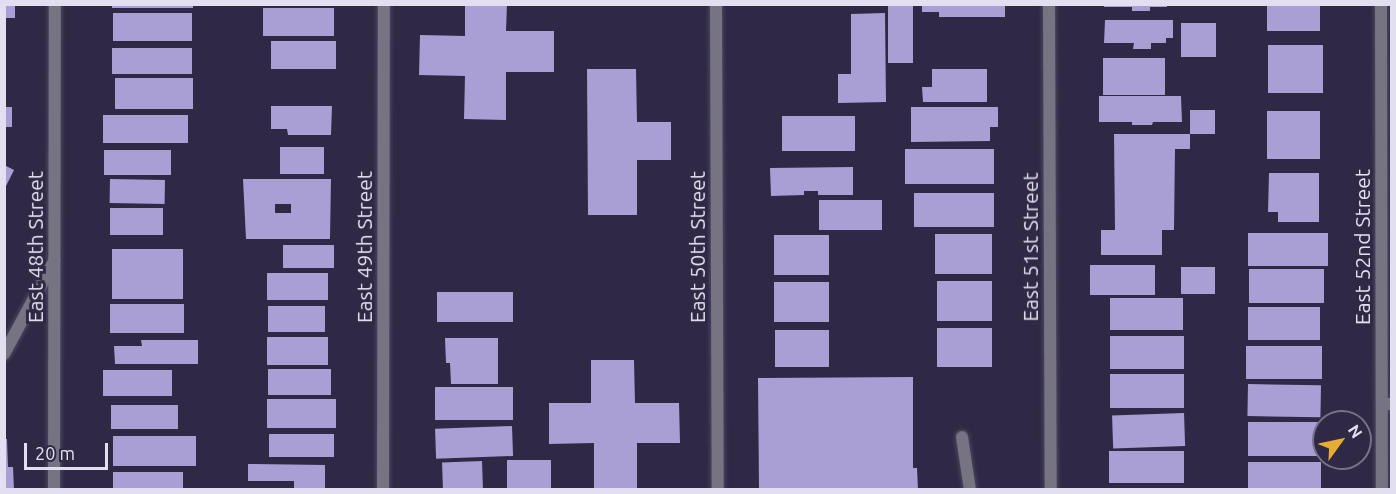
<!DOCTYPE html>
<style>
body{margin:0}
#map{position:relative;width:1396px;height:494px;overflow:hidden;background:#2f2945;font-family:Ubuntu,sans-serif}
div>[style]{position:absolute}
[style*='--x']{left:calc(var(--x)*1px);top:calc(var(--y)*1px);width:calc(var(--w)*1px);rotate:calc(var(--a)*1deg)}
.building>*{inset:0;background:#a99fd5;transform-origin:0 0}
.roads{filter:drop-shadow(0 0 2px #4c4661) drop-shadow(0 0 2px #4c4661)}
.lane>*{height:12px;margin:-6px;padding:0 6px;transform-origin:6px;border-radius:6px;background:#767482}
.street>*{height:12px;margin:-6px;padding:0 6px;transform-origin:6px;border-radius:6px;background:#767482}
span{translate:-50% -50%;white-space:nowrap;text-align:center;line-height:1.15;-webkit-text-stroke:6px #2f2945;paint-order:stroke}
.street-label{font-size:21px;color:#e2dff1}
.frame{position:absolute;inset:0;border:6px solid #e2dff1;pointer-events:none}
.north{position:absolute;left:1312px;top:410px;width:60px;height:60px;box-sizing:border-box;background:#2f2945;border:2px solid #77728a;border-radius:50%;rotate:57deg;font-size:16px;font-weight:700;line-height:24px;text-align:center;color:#e2dff1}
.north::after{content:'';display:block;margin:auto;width:21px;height:27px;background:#e5ad35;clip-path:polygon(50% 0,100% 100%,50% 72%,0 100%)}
.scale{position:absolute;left:24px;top:443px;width:84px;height:27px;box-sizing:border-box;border:3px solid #e2dff1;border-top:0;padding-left:8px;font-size:18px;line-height:21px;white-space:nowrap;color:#e2dff1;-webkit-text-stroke:4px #2f2945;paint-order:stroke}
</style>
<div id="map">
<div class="building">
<div style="left:4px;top:4px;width:11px;height:14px"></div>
<div style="left:112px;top:4px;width:81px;height:4px"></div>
<div style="clip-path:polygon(465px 4px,507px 4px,506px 31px,554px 31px,554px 72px,506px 72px,506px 120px,464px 119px,465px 76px,419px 75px,420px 35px,465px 36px)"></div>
<div style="left:888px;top:4px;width:25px;height:59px"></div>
<div style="clip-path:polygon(922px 4px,1005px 4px,1005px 17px,939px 17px,939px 12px,922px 12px)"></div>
<div style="clip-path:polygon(1104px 4px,1167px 4px,1167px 7px,1150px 7px,1150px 11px,1132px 11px,1132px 7px,1104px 7px)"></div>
<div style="left:1320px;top:4px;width:27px;height:53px;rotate:90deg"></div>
<div style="left:263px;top:8px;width:71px;height:28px"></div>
<div style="left:113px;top:13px;width:79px;height:28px"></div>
<div style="clip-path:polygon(885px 13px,886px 102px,838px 103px,838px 74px,851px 74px,851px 14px)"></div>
<div style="clip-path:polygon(1105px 20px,1173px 20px,1173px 38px,1166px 38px,1166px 43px,1151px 43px,1151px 49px,1133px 49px,1134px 43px,1104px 43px)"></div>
<div style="left:1181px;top:23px;width:35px;height:34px"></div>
<div style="left:271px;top:41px;width:65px;height:28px"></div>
<div style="left:1268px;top:45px;width:55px;height:48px"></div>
<div style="left:112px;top:48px;width:80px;height:26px"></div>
<div style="left:1103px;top:58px;width:62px;height:37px"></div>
<div style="clip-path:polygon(587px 69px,636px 69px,637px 122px,671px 122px,671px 160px,637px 160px,637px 215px,588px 215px)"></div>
<div style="clip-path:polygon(932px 69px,987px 69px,987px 102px,923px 102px,922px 87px,932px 87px)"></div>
<div style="left:115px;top:78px;width:78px;height:31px"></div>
<div style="clip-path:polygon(1099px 96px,1181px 96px,1182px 122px,1153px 122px,1152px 125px,1132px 125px,1132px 122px,1099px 122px)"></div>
<div style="clip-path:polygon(271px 106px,332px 106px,331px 135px,288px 135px,287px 129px,271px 129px)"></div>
<div style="left:4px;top:107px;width:8px;height:20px"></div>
<div style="clip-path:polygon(911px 107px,998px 107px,998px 127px,990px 127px,990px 141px,911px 142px)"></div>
<div style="left:1190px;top:110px;width:25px;height:24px"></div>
<div style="left:1267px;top:111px;width:53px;height:48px"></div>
<div style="left:103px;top:115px;width:85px;height:28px"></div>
<div style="left:782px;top:116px;width:73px;height:35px"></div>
<div style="clip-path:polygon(1114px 134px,1190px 134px,1190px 149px,1175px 149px,1174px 230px,1162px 230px,1162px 255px,1101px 255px,1101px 230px,1115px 230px)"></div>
<div style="left:280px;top:147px;width:44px;height:27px"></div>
<div style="left:905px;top:149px;width:89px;height:35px"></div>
<div style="left:104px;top:150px;width:67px;height:25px"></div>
<div style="clip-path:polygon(4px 165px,14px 170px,4px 190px)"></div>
<div style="clip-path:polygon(853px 167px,853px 195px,818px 195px,818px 191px,804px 191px,804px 195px,771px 196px,770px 168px)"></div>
<div style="clip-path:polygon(1269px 173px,1319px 173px,1319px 222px,1278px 222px,1278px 212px,1268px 212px)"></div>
<div style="left:110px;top:179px;width:55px;height:24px;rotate:1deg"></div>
<div style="clip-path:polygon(evenodd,243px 179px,331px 179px,330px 239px,246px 239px,243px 179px,275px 204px,291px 204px,291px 213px,275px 213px,275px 204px)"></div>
<div style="left:914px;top:193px;width:80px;height:34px"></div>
<div style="left:819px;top:200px;width:63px;height:30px"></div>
<div style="left:110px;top:208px;width:53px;height:27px"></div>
<div style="left:1248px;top:233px;width:80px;height:33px"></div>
<div style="left:992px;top:234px;width:40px;height:57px;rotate:90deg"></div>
<div style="left:774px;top:235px;width:55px;height:40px"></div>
<div style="left:283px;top:245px;width:51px;height:23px"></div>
<div style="left:112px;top:249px;width:71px;height:50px"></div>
<div style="left:1090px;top:265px;width:65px;height:30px"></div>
<div style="left:1181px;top:267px;width:34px;height:27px"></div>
<div style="left:1249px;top:269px;width:75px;height:34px"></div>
<div style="left:267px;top:273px;width:61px;height:27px"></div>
<div style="left:937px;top:281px;width:55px;height:40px"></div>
<div style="left:829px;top:282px;width:40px;height:55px;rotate:90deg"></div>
<div style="left:437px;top:292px;width:76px;height:30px"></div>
<div style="left:1110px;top:298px;width:73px;height:32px"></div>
<div style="left:110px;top:304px;width:74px;height:29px"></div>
<div style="left:268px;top:306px;width:57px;height:26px"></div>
<div style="left:1248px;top:307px;width:72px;height:33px"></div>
<div style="left:937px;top:328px;width:55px;height:39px"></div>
<div style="left:775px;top:330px;width:54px;height:37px"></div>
<div style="left:1110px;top:336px;width:74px;height:33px"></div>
<div style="left:267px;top:337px;width:61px;height:28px"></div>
<div style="clip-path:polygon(445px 338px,498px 338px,498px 384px,451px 384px,450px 363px,446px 363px)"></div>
<div style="clip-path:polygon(141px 340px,198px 340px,198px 364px,115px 364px,114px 346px,142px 346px)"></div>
<div style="left:1246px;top:346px;width:76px;height:33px"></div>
<div style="clip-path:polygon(591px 360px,634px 360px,635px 403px,679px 403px,680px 443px,637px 443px,637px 490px,594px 490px,594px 443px,549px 444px,549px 403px,591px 403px)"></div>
<div style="left:268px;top:369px;width:63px;height:26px"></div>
<div style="left:103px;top:370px;width:69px;height:26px"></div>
<div style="left:1110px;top:374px;width:74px;height:34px"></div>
<div style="clip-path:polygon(913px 377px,913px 468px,917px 468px,918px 490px,759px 490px,758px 378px)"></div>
<div style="left:1248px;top:384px;width:73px;height:32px;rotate:1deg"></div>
<div style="left:513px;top:387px;width:33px;height:78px;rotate:90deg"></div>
<div style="left:267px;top:399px;width:69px;height:29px"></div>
<div style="left:111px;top:405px;width:67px;height:24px"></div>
<div style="left:1184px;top:413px;width:33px;height:72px;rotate:88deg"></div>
<div style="left:1248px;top:422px;width:74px;height:34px"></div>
<div style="left:512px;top:426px;width:30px;height:77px;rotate:88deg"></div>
<div style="left:269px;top:434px;width:65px;height:23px"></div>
<div style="left:113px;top:436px;width:83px;height:30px"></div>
<div style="clip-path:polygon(4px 439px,7px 439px,8px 467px,13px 467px,14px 490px,4px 490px)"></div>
<div style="left:1184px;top:451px;width:32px;height:75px;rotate:90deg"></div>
<div style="left:551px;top:460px;width:30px;height:44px;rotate:90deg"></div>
<div style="left:482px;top:461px;width:29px;height:40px;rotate:88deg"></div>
<div style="left:1248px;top:462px;width:73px;height:28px"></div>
<div style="clip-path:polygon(248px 464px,325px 465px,325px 490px,294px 490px,294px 481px,248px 481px)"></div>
<div style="left:113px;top:472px;width:70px;height:18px"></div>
</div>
<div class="roads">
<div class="lane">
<div style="--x:1382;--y:404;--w:10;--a:0"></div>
<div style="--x:962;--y:437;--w:54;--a:81.4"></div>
</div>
<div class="street">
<div style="--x:716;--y:4;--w:486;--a:89.8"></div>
<div style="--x:1049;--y:4;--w:486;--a:89.8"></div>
<div style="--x:1381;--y:4;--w:486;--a:89.9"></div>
<div style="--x:4;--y:354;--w:106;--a:-61.7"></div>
<div style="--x:54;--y:490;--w:486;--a:-89.9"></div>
<div style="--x:383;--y:490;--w:486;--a:-89.9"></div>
</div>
</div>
<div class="street-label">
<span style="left:35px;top:247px;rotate:-90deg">East 48th Street</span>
<span style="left:364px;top:247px;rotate:-90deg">East 49th Street</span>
<span style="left:697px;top:247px;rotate:-90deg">East 50th Street</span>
<span style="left:1030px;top:247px;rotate:-90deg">East 51st Street</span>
<span style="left:1362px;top:247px;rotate:-90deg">East 52nd Street</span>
</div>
<div class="frame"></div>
<div class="north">N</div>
<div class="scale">20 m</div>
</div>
